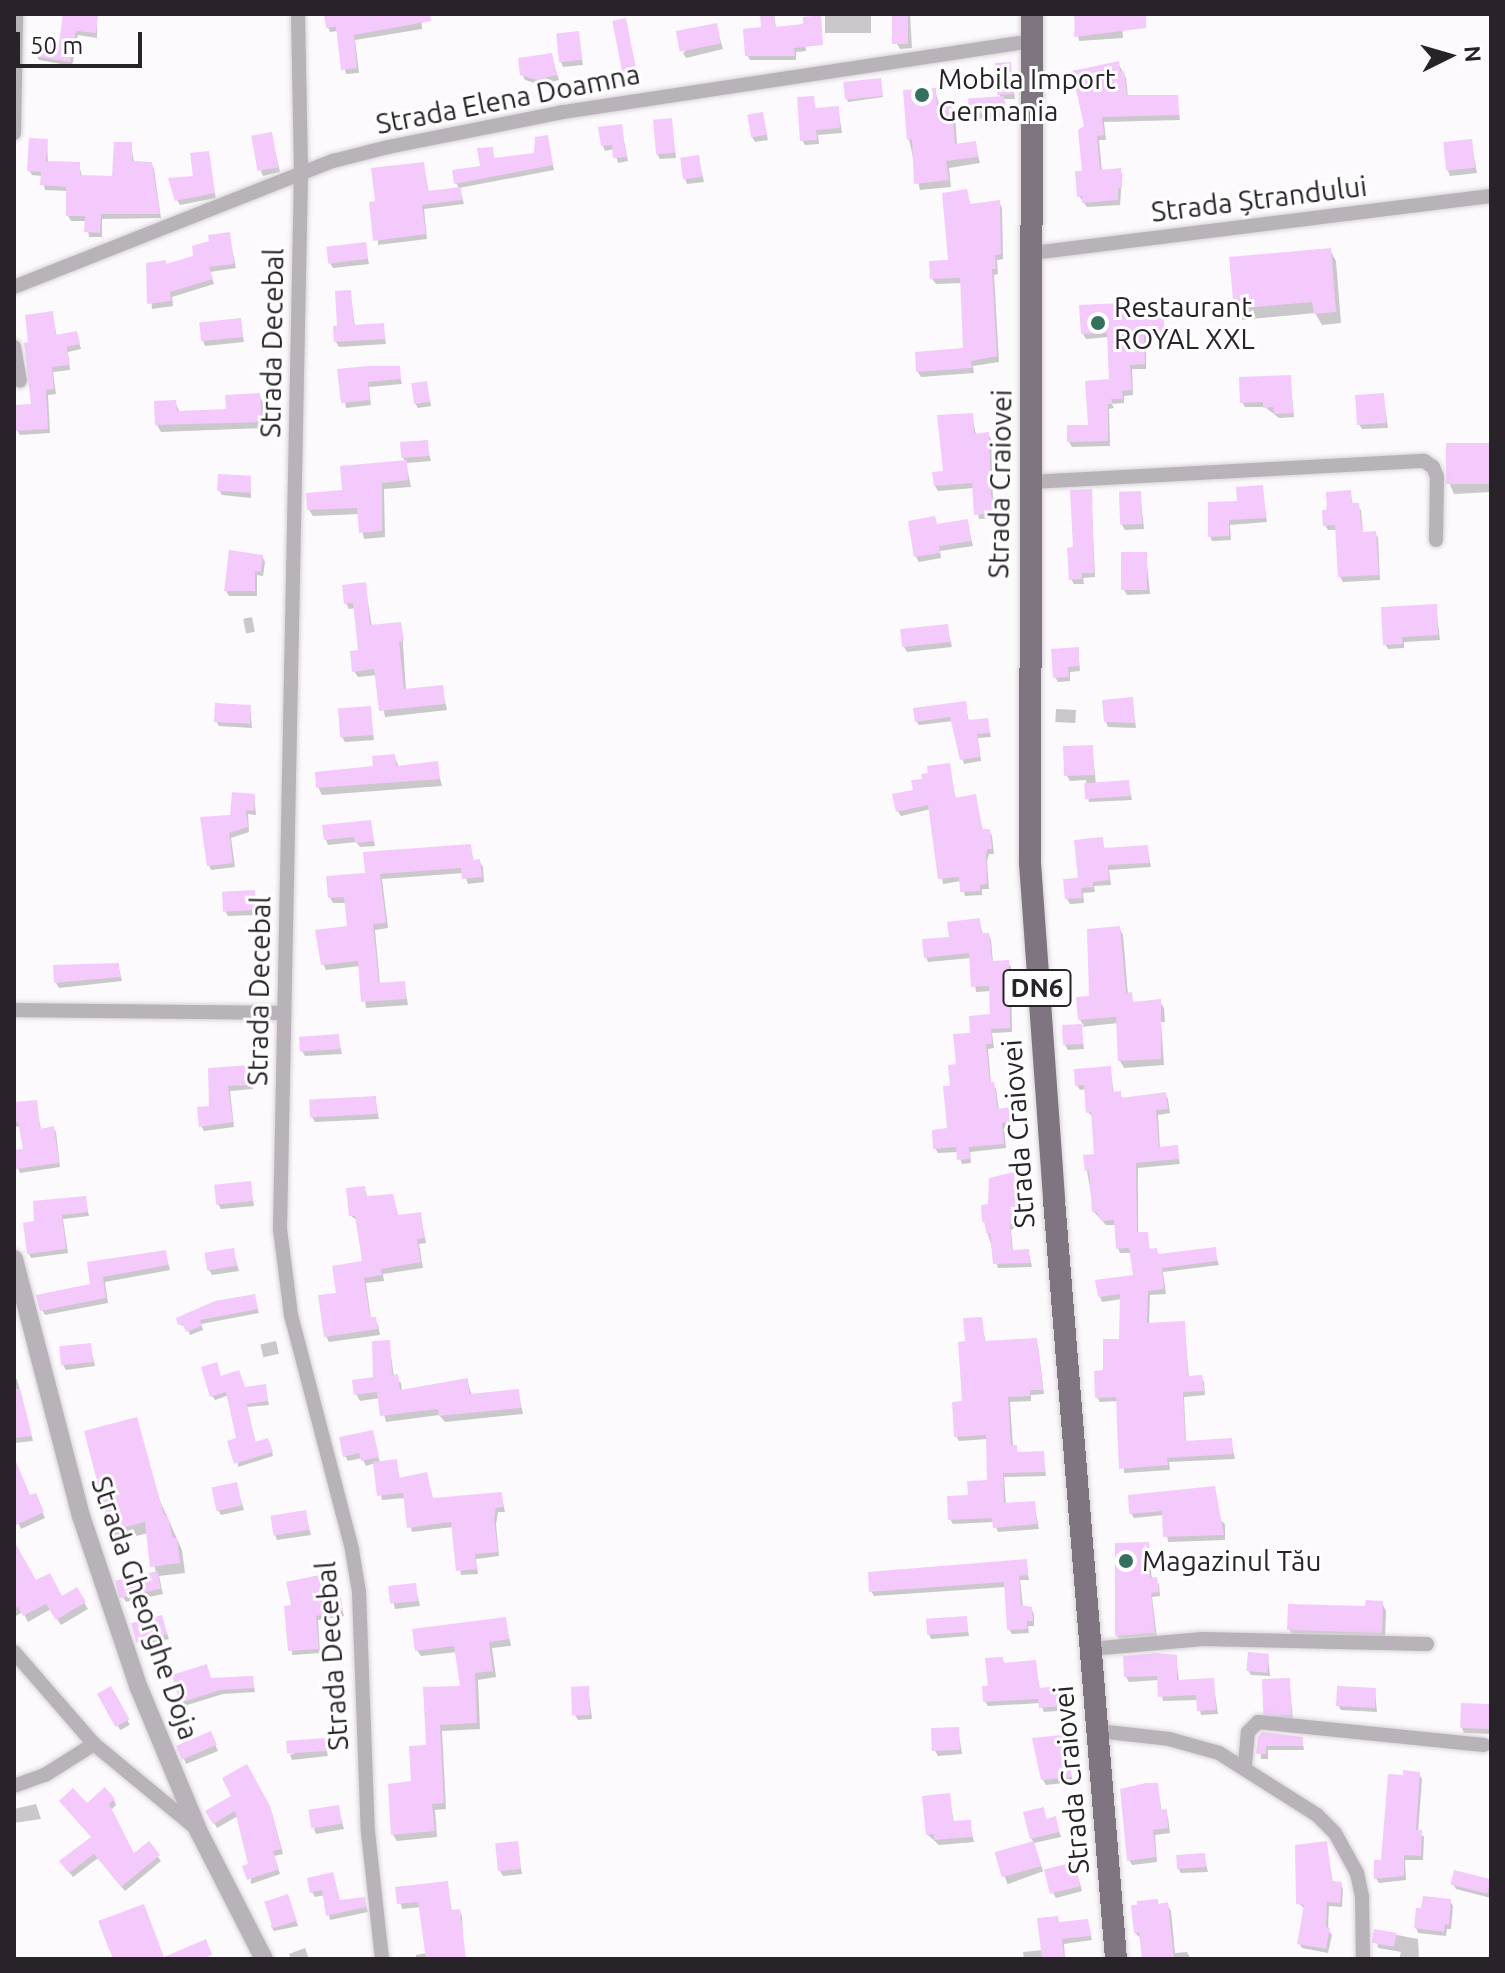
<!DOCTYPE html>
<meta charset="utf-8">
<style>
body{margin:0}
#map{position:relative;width:1505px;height:1973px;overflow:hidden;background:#fdfafd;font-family:Ubuntu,sans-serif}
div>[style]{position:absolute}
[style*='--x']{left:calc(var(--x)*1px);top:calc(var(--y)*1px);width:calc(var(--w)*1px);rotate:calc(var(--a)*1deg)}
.shadow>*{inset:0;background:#0003;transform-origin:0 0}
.building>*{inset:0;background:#f4c9fc;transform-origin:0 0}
.roads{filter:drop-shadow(0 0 2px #d7d3d7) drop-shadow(0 0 2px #d7d3d7)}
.minor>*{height:14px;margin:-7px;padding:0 7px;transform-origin:7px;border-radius:7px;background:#b8b2b9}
.tertiary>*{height:18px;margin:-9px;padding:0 9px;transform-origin:9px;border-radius:9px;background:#b8b2b9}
.primary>*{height:22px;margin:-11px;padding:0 11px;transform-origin:11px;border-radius:11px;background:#7f7581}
.dots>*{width:22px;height:22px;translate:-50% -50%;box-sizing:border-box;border:4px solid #fff;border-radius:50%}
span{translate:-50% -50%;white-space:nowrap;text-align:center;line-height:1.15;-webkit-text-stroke:6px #fff;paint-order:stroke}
.shield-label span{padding:2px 6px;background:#fff;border:2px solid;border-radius:6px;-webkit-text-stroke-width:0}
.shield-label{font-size:26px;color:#282329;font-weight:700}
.poi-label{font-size:28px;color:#282329}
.left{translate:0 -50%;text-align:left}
.street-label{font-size:28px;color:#282329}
.frame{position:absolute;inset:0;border:16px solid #282329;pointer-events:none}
.north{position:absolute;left:1409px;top:16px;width:80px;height:80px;-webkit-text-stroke:6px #fff;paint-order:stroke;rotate:85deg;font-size:22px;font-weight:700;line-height:32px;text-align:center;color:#282329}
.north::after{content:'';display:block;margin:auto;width:28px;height:36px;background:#282329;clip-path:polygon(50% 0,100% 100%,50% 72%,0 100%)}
.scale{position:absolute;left:16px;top:32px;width:126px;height:36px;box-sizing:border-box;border:4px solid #282329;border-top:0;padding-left:10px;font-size:24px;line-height:28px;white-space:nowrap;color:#282329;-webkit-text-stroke:6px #fff;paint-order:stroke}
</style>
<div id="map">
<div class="shadow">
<div style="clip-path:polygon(65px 14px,97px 14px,97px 38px,78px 35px,72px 66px,39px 60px,36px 55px,60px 47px)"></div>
<div style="clip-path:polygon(333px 14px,421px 14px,422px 29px,355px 40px,359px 73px,346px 74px,338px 31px,330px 32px,328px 27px)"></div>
<div style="clip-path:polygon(762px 14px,774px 14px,776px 28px,804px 31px,806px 51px,796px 52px,796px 60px,750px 60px,747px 55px,763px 29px)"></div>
<div style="left:825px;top:14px;width:46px;height:19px"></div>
<div style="clip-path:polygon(894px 14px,910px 14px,912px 48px,900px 49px,897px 44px)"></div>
<div style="clip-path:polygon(1067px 14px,1105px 14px,1122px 25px,1123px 38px,1079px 41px,1074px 15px)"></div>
<div style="clip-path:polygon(625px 20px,639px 82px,628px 83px,625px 78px)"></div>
<div style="clip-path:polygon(716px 25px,723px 49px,686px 58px,683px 53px)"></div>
<div style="clip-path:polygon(578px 33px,583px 65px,563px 67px,561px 62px)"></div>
<div style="clip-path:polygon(551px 55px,559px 80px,540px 85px,525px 80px,522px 74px)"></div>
<div style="clip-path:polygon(1118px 63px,1126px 78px,1128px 97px,1177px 97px,1180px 120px,1104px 122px,1106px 140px,1099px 140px,1102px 172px,1120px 170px,1122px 175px,1120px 205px,1087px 207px,1079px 196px,1087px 126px)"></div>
<div style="clip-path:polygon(1010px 65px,1015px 99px,1004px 99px,1007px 117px,974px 119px,971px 114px,1001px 98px,999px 94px)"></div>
<div style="clip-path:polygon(880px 82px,883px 97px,848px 102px,847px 100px)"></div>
<div style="clip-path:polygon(935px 90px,940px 108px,951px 107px,955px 114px,957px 145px,975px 143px,980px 163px,949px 168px,951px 187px,920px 190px,909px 139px)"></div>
<div style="clip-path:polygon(813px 98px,816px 110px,838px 108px,842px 133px,818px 135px,819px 144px,805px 145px,802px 140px)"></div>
<div style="clip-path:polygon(762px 114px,768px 140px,755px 142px,752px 137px)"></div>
<div style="clip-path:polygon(671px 120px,676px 158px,660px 159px,657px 154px)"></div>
<div style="clip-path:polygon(621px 126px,628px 161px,618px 163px,614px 149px,605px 151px,603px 146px)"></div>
<div style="clip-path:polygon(271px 135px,280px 172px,263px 176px,261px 172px)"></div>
<div style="clip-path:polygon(547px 138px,554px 170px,459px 188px,456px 183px,482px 168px,491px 149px,495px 160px,537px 155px)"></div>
<div style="clip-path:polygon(47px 141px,48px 163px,79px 164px,82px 177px,114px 178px,131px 144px,134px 163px,151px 164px,154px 169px,161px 218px,102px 219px,102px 237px,89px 237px,87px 221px,71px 221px,68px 216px,68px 191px,45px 190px,42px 176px,32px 175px,29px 170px)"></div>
<div style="clip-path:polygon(1471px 141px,1477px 173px,1450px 176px,1448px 171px)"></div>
<div style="clip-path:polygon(207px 153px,216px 198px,180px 205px,177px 200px,196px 178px)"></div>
<div style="clip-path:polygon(698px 157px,704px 182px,687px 184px,685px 179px)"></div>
<div style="clip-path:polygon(423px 164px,429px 193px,460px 189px,464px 204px,424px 209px,427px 239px,378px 245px,377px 203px)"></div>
<div style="clip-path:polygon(966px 191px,971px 206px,999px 202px,1002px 208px,1003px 259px,997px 260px,998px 274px,994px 275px,999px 362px,973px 366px,974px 373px,921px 377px,918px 372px,965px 350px,962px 283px,936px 284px,932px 279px,950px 261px)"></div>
<div style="clip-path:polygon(229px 235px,236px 268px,210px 272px,214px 284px,172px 297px,173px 306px,152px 309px,148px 265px,167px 266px,196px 258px)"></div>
<div style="clip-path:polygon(365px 245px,369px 264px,333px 268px,330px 263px)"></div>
<div style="clip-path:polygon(1330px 250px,1336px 261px,1341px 323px,1322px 325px,1315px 313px,1242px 320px,1236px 309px)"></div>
<div style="clip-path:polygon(350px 292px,355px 327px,383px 325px,386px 344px,339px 347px,336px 342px)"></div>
<div style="clip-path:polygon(1122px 305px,1125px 310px,1162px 309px,1165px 337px,1146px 338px,1146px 369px,1132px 369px,1133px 395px,1124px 396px,1124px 403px,1112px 404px,1114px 408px,1109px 409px,1110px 446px,1072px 447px,1069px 442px,1090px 427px,1111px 381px,1109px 337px,1086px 339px,1083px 334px)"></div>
<div style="clip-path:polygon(52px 313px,57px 337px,76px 333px,81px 349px,68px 352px,70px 370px,53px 372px,56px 394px,48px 395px,50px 433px,20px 435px,17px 430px,33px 406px,30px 344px)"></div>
<div style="clip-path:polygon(240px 320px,244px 342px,205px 346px,203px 341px)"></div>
<div style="clip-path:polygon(398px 368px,402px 384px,369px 387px,371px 405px,346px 408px,340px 371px)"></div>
<div style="clip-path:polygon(1290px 377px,1294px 417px,1279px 418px,1265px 407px,1245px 407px,1242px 402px)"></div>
<div style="clip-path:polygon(426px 383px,431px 406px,418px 408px,415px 403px)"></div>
<div style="clip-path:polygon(259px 395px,263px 403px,264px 428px,161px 432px,157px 425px,175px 402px,180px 413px,228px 411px)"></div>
<div style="clip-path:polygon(1383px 395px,1388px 428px,1362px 429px,1359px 424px)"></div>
<div style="clip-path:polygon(972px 415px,976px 435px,988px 434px,991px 439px,993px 500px,1008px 499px,1012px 517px,979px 519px,974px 488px,938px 491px,935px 486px,946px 473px)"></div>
<div style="clip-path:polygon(426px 442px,431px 461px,406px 463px,411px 487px,384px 489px,385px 537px,364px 539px,359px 514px,313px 516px,309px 510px,406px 462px,403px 458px)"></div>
<div style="clip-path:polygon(1491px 445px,1491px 492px,1454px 494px,1450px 485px)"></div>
<div style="clip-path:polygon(250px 478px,251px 498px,222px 495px,219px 490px)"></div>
<div style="clip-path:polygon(1262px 487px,1267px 522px,1230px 525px,1231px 540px,1212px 541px,1210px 536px,1239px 503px)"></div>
<div style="clip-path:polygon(1091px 491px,1095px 577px,1083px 578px,1084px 584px,1074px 584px,1071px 579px,1075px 549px)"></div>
<div style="clip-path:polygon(1350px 492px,1353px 505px,1361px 510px,1363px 534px,1375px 533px,1378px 538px,1380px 580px,1343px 582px,1340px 577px,1338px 530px,1328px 530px,1325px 525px,1328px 494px)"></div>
<div style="clip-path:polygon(1140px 493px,1144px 529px,1125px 530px,1122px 525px)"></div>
<div style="clip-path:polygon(934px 519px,937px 526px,967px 521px,973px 546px,940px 551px,941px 558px,919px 562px,916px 557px)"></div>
<div style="clip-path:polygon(1146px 554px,1150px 594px,1127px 595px,1124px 590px)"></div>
<div style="clip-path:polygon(262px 556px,265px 562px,263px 576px,257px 575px,257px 596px,229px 596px,226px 591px)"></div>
<div style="clip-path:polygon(365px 584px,372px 627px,400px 624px,402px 628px,406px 691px,442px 687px,447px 710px,385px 717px,377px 675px,358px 677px,354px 671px,360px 652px,355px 608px,349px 609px,346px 603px)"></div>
<div style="clip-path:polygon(1436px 606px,1440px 640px,1404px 642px,1404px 648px,1388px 649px,1385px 644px)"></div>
<div style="left:252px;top:617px;width:15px;height:9px;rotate:79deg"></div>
<div style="clip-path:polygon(947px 626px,952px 647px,907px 652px,904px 647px)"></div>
<div style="clip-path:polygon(1078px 649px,1080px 671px,1070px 672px,1070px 681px,1058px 682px,1055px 677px)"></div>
<div style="clip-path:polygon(1132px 699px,1136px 728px,1108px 727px,1106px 722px)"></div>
<div style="clip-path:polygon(965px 703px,969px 722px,987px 720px,991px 737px,978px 738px,981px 761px,964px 764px,953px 721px,919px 725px,916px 721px)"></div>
<div style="clip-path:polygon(250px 707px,252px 728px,219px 726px,216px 721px)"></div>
<div style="clip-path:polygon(370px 708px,374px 740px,345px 742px,342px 737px)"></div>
<div style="left:1056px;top:709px;width:20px;height:13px;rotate:3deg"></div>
<div style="clip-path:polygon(1092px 747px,1096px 784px,1128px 782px,1132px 800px,1089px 802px,1086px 780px,1070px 781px,1067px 776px)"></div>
<div style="clip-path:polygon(394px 756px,399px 767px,436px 763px,442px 786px,322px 795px,318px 787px,375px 768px)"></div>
<div style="clip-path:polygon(949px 765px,956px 800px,975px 796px,983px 831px,989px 831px,992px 836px,994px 854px,989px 854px,987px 861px,989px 889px,982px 889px,982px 895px,965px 896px,961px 881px,943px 884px,931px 809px,901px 816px,898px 812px,924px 780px)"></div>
<div style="clip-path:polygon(254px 796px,256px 815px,248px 814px,249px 832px,231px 838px,235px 867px,211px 870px,209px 865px,232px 816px)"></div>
<div style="clip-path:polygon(370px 823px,375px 846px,360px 847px,356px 842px,328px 845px,326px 840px)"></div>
<div style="clip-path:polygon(1102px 839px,1105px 850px,1147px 847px,1151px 867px,1109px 870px,1111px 885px,1094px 886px,1095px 892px,1083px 893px,1084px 903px,1070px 904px,1067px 899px)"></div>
<div style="clip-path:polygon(470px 846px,474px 862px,479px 861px,483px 867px,484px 882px,468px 884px,464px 873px,382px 879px,388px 928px,375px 930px,380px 985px,404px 983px,408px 1005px,366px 1008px,360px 966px,326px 970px,323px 964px,349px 927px,346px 903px,333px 903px,330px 898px,367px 875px)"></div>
<div style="clip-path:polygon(254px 892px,258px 915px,228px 916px,225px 911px)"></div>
<div style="clip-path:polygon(979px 921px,983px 935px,988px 935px,991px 940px,993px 963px,1008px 962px,1011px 967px,1012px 1032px,992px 1033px,994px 1048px,988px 1049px,991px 1084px,996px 1089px,999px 1110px,1008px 1109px,1011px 1114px,1012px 1127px,1004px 1128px,1006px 1148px,970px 1152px,971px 1163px,962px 1164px,958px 1152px,938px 1153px,935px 1148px,949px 1130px,952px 1087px,958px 1066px,972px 1034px,993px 1016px,991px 991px,976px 992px,971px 958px,928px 962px,926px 957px)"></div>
<div style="clip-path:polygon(1119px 928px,1123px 935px,1128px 995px,1135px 1004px,1160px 1002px,1164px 1008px,1165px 1022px,1161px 1022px,1164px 1065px,1124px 1068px,1120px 1061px,1118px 1023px,1081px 1027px,1084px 1049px,1068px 1050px,1065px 1045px,1064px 1027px,1084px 1026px,1080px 1020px)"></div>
<div style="clip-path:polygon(118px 965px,122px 981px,59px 988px,56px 983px)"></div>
<div style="clip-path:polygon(338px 1036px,342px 1054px,305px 1056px,302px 1051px)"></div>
<div style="clip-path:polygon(250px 1068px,253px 1089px,230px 1091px,234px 1127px,204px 1131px,201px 1126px,211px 1107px,210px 1070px)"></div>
<div style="clip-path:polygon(1110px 1068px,1114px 1094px,1119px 1093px,1123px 1099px,1165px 1095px,1168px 1099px,1170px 1113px,1158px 1115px,1160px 1149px,1177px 1147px,1180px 1164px,1138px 1168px,1138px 1234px,1147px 1234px,1150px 1251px,1156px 1250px,1160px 1256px,1214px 1249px,1219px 1265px,1163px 1272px,1166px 1294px,1150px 1295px,1149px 1325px,1184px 1323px,1189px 1378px,1201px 1377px,1204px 1382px,1205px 1395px,1184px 1397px,1186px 1443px,1231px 1441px,1235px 1459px,1169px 1462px,1170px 1470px,1124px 1473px,1119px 1401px,1100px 1402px,1097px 1397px,1105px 1372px,1121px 1341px,1122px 1299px,1102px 1302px,1100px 1297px,1135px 1277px,1132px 1253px,1120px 1253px,1118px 1248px,1116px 1225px,1106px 1225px,1094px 1212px,1087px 1171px,1096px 1156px,1093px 1117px,1088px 1112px,1086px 1089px,1080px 1090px,1077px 1085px)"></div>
<div style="clip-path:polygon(375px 1098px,379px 1119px,315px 1122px,312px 1117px)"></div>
<div style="clip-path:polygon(36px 1102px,41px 1130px,53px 1128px,56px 1132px,60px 1167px,20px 1173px,18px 1168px,25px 1150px,21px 1126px,14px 1127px,14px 1104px)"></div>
<div style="clip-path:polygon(1013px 1174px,1019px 1225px,1011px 1230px,1013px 1252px,1028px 1251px,1032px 1267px,998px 1268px,984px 1221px)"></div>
<div style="clip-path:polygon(250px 1183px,254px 1206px,221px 1209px,218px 1204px)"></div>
<div style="clip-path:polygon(364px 1188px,368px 1198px,392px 1196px,399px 1217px,420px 1214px,426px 1243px,419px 1244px,423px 1268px,383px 1274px,384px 1281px,366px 1283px,371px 1319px,378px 1324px,380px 1335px,329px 1342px,326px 1336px,338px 1295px,364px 1263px,358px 1221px,351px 1216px)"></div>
<div style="clip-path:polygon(85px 1199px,89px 1216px,63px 1219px,68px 1253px,31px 1258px,29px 1254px,36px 1223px)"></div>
<div style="clip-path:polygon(233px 1250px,239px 1271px,212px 1275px,209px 1270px)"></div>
<div style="clip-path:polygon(165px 1252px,170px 1270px,105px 1282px,108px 1303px,45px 1315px,42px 1310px,92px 1285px,89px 1263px)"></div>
<div style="clip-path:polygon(254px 1296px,259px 1313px,201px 1324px,203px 1330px,190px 1335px,187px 1327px,179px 1324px)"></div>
<div style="clip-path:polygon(980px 1319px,986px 1343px,1035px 1340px,1038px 1345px,1044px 1394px,1031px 1395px,1031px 1401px,1010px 1402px,1013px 1447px,1019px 1454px,1043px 1453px,1046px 1476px,1004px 1477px,1006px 1505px,1034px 1503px,1039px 1529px,998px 1532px,994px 1522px,953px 1524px,950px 1519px,989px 1482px,988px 1439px,959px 1441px,956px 1436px,964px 1403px,968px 1343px)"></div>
<div style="left:276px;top:1341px;width:13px;height:16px;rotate:77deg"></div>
<div style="clip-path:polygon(389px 1342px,394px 1377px,401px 1383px,402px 1392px,467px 1380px,472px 1396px,518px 1391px,523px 1414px,445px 1422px,439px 1415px,386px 1422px,380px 1398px,360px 1401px,356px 1394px,375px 1379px)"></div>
<div style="clip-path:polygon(90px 1346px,95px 1366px,66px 1370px,63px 1365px)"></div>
<div style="clip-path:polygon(221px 1378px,245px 1389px,265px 1386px,269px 1405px,247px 1407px,256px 1444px,270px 1444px,273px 1456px,238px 1467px,239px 1440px,229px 1395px,215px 1400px,212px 1396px)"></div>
<div style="clip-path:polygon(17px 1379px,33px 1441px,14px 1443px,14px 1380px)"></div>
<div style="clip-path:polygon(136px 1419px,160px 1501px,182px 1550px,185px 1573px,159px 1576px,163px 1594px,126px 1602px,123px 1597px,156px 1573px,148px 1533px,118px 1541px,112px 1530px)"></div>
<div style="clip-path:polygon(372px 1432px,380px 1463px,396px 1461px,400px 1480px,426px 1474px,433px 1500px,501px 1494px,505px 1512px,498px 1512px,496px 1524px,499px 1556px,476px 1559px,478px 1574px,461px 1575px,453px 1527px,412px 1532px,405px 1498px,382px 1500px,375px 1463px,366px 1466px,362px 1458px,348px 1461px,345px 1456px)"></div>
<div style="clip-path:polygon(14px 1459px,30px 1498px,35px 1496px,45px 1518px,21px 1529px,14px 1513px)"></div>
<div style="clip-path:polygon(236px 1484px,244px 1510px,221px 1515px,218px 1510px)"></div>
<div style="clip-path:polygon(1214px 1488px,1219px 1519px,1225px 1524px,1225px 1540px,1168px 1542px,1164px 1515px,1134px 1518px,1131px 1513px)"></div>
<div style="clip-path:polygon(305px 1512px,311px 1535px,277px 1540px,275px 1535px)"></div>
<div style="clip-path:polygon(1148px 1544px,1152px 1580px,1159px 1584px,1160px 1596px,1152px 1597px,1157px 1638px,1120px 1640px,1117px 1636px)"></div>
<div style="clip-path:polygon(14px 1557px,36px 1583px,62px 1598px,76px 1590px,88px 1609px,61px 1625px,51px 1609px,28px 1622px,23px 1612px,14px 1617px)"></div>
<div style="clip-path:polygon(1026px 1561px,1029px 1580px,1020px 1580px,1023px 1607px,1031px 1609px,1034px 1614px,1034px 1626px,1028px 1626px,1029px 1633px,1012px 1634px,1009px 1629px,1006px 1587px,874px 1596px,871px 1591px)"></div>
<div style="clip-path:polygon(323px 1577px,330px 1602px,340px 1601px,344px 1616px,318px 1620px,320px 1653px,292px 1655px,293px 1607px)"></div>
<div style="clip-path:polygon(415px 1585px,420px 1606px,395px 1609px,390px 1588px)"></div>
<div style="clip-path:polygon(1382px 1603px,1386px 1611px,1385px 1640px,1294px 1638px,1289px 1629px)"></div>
<div style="clip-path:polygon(161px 1617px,169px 1639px,141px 1646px,133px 1625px)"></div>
<div style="clip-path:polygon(966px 1618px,969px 1636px,931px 1639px,929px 1634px)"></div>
<div style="clip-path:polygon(505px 1619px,511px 1646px,492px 1648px,496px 1677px,478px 1680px,480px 1729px,442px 1731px,446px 1809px,435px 1810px,437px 1837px,397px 1841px,393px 1835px,428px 1746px,426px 1689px,462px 1687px,457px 1652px,421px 1656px,417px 1650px)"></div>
<div style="clip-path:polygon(1268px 1656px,1270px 1676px,1251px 1675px,1248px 1670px)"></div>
<div style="clip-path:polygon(1176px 1657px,1179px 1681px,1213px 1680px,1218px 1714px,1201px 1715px,1198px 1700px,1163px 1701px,1159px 1680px,1129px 1682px,1126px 1677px)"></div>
<div style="clip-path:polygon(1002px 1659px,1005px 1664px,1035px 1662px,1040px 1690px,1067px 1687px,1071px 1710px,1044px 1712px,1040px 1703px,988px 1706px,985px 1701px)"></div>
<div style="clip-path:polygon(252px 1678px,255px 1692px,223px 1694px,184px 1706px,182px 1702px,211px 1680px)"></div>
<div style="clip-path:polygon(1289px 1680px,1293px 1720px,1268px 1717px,1265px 1712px)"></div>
<div style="clip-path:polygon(588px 1688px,592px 1719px,578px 1720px,575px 1715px)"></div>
<div style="left:110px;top:1689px;width:41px;height:11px;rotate:61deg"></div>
<div style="clip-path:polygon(1375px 1690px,1377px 1712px,1341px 1710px,1338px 1705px)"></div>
<div style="clip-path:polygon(1489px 1706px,1491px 1734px,1464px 1733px,1462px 1728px)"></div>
<div style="clip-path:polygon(958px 1729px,962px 1754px,938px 1756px,935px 1751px)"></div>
<div style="clip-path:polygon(1061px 1737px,1073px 1782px,1046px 1785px,1043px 1780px)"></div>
<div style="clip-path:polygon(1260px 1737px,1302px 1738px,1304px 1750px,1268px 1750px,1268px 1759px,1261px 1759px)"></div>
<div style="clip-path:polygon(213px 1739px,218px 1751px,186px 1764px,184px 1759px)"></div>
<div style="clip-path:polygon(324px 1740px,328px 1756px,292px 1760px,290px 1755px)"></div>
<div style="clip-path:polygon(246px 1767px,272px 1813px,283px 1854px,274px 1856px,280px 1874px,251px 1884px,251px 1865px,238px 1816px,217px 1828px,208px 1812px,234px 1797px)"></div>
<div style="clip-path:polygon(1419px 1774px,1422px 1779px,1418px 1832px,1424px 1837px,1423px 1860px,1405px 1860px,1406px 1880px,1379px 1883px,1376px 1878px,1383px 1862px,1390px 1776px)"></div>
<div style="clip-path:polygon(1157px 1785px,1162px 1812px,1168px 1817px,1170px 1833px,1155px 1835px,1157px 1862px,1132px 1865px,1129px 1860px)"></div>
<div style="clip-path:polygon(949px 1795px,954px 1823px,969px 1822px,974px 1842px,939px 1845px,927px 1834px)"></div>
<div style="clip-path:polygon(114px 1800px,116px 1805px,110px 1811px,134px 1856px,148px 1844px,161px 1861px,125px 1891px,98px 1858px,73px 1877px,65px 1867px,92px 1838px,87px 1806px)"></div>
<div style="clip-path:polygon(36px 1804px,41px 1819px,14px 1823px,14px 1809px)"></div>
<div style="clip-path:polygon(338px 1807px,344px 1829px,316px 1834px,314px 1829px)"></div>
<div style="clip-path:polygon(1043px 1809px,1047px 1821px,1055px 1819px,1061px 1837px,1034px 1843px,1031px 1838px)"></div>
<div style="clip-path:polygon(517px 1843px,522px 1874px,503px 1876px,500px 1871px)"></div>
<div style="left:1033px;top:1843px;width:30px;height:38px;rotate:70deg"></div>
<div style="clip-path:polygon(1326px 1843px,1333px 1883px,1340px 1884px,1343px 1889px,1342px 1907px,1329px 1906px,1328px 1930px,1332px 1935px,1328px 1953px,1302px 1948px,1299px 1943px,1305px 1909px,1298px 1903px)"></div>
<div style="clip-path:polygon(1204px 1855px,1208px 1872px,1181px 1873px,1178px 1868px)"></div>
<div style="clip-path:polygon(1076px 1869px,1082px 1891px,1056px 1898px,1053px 1893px)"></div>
<div style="clip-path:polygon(332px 1874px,340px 1902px,364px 1899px,368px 1912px,330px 1920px,325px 1895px,315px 1897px,312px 1892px)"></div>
<div style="clip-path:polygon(1491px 1881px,1491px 1898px,1456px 1889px,1453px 1884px)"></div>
<div style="clip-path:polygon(447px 1883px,452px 1912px,459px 1911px,462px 1916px,463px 1939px,444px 1959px,416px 1959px,416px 1955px,427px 1953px,421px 1907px,402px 1909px,397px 1888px)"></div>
<div style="clip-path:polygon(1157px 1901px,1159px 1905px,1167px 1905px,1171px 1911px,1175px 1953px,1187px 1952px,1191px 1959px,1144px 1959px,1142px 1939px,1135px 1933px)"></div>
<div style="clip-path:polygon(1450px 1901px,1453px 1906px,1451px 1929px,1447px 1929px,1446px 1936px,1418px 1933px,1416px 1928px)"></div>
<div style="clip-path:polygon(290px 1902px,298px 1926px,274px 1931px,271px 1926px)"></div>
<div style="clip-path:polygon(1087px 1921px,1092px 1940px,1064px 1944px,1065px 1959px,1024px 1959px,1023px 1952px,1043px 1950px,1060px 1924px)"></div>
<div style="clip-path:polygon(1376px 1931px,1418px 1939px,1419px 1959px,1399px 1959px,1401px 1952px,1378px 1948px)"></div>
<div style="clip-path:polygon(305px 1948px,309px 1959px,291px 1959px,289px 1954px)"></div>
</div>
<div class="building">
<div style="clip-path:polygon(63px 14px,98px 15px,96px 33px,76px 31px,70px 62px,34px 56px,37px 40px,59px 44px)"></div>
<div style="clip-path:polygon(324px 14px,430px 14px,431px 21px,354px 35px,357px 68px,341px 70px,336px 27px,326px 28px)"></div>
<div style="clip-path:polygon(760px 14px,774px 14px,775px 27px,803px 24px,803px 17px,821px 15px,823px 45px,794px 48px,795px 56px,745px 56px,743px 29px,761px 27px)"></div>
<div style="left:892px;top:14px;width:16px;height:30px"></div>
<div style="clip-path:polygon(1075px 14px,1146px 14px,1146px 28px,1074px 37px)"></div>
<div style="left:626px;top:18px;width:60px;height:14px;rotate:79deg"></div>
<div style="left:717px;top:23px;width:21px;height:42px;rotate:79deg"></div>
<div style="left:579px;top:31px;width:29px;height:23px;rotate:84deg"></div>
<div style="clip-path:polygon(552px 53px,557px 75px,536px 80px,520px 75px,518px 58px)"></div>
<div style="clip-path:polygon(1119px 61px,1120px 71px,1124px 71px,1127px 95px,1178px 95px,1179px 115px,1102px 117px,1104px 135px,1097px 136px,1100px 170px,1121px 168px,1122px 188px,1118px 188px,1118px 200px,1082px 203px,1082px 196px,1077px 197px,1075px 171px,1082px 171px,1078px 130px,1084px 126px,1072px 71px)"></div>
<div style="left:1011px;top:62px;width:32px;height:16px;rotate:86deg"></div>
<div style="left:881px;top:78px;width:18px;height:38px;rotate:84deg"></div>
<div style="clip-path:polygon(936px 88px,937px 106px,952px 105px,955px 144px,976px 141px,978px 157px,946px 161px,949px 180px,914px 184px,912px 139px,907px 140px,903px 90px)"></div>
<div style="clip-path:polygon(814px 96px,815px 108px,839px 106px,840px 128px,816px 130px,817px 140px,800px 141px,797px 97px)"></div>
<div style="left:1004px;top:96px;width:16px;height:36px;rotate:86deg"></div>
<div style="left:763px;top:112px;width:23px;height:16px;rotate:80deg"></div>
<div style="left:672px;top:118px;width:35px;height:19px;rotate:85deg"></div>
<div style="clip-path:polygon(622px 124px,626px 157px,613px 158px,612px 145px,601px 146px,598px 127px)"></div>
<div style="left:272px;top:132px;width:36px;height:21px;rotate:80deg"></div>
<div style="clip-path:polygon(548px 135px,553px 165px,454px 184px,452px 170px,480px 166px,477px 148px,493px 147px,494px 158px,534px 153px,535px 137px)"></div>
<div style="clip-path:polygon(29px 138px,48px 139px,46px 161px,80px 162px,80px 175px,112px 176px,114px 142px,132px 142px,132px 161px,152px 162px,160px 214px,101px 214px,100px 233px,84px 232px,85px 216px,66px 216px,66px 187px,40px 185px,41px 172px,27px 171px)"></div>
<div style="left:1472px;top:139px;width:29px;height:29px;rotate:84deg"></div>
<div style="clip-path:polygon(209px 151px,215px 193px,175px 201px,168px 178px,193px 176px,190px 153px)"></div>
<div style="left:699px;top:155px;width:22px;height:19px;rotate:82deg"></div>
<div style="clip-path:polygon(424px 162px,428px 191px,461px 187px,462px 200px,422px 205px,426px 234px,373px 241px,369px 202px,375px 201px,371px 168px)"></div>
<div style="clip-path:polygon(967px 189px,970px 204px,1000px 200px,1001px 254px,995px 255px,996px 269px,992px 269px,997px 356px,971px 361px,972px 368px,916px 372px,915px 352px,963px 348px,960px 278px,930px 279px,929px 261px,948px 260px,942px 193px)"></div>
<div style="clip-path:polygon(230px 232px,234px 264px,209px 267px,213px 279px,170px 292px,171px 301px,147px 304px,146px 263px,166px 260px,166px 264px,193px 256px,192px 246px,209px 241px,208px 235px)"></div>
<div style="left:366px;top:242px;width:17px;height:40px;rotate:83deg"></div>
<div style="clip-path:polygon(1331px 248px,1336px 312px,1314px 314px,1312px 302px,1234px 309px,1229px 257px)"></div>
<div style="clip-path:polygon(351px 290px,354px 325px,384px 323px,385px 339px,334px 342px,333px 326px,337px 326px,335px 291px)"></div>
<div style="clip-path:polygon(1123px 303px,1123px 308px,1163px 307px,1164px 333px,1144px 334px,1145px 364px,1130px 365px,1132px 390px,1122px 391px,1123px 399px,1111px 399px,1113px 404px,1108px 404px,1108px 441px,1067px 442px,1067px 425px,1088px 425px,1085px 381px,1109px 379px,1107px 333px,1081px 334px,1079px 305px)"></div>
<div style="clip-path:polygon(53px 311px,56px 335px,77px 331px,80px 344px,67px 347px,69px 365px,52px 367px,54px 389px,46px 390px,48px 429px,15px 431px,14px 405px,31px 404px,24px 343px,28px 342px,25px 315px)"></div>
<div style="left:241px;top:318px;width:19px;height:42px;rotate:84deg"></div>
<div style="clip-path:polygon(368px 366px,400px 366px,401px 379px,368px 382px,370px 400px,341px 403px,337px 369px)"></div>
<div style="clip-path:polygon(1291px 375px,1293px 413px,1274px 414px,1273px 407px,1263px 408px,1263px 402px,1240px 403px,1239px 377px)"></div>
<div style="left:427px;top:381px;width:21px;height:16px;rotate:82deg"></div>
<div style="clip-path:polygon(260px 393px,262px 422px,155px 425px,154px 401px,176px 400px,177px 411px,226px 409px,225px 395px)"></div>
<div style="left:1384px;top:393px;width:30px;height:29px;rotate:86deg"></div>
<div style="clip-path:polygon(973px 413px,974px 434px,989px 432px,991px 498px,1009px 496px,1010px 512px,974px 515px,972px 483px,934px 486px,932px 472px,943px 471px,937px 415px)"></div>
<div style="left:428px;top:440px;width:16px;height:28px;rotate:86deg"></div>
<div style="left:1491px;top:443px;width:41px;height:45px;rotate:90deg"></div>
<div style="clip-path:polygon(407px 460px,408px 480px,382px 483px,382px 531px,359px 533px,357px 508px,307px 510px,306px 493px,342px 490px,340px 466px)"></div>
<div style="left:218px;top:474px;width:33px;height:17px;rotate:3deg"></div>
<div style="clip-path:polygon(1263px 485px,1266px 518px,1229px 520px,1229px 536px,1208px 537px,1208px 502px,1237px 501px,1236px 487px)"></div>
<div style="clip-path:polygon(1092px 489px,1094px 573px,1082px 573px,1082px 579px,1069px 580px,1067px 548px,1073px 547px,1070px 490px)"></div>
<div style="clip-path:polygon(1351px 490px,1352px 503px,1359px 503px,1362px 532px,1376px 531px,1379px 575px,1338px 577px,1335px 525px,1323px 526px,1322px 510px,1327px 510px,1326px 492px)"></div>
<div style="left:1141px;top:491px;width:33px;height:22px;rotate:88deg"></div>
<div style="clip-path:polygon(935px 516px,937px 524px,968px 519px,971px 541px,939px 546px,940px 553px,914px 557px,908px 521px)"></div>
<div style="clip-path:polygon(229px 550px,263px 555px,261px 572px,255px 571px,255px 591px,224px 591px)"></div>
<div style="left:1121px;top:552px;width:26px;height:38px"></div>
<div style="clip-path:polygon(366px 582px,370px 625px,401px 622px,404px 641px,399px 642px,404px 689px,443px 685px,445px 704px,379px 711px,374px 669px,352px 672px,350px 651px,358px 650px,353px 603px,344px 604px,342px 585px)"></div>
<div style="clip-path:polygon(1437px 604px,1438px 635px,1402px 637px,1403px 644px,1383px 645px,1381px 607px)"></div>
<div style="left:948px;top:624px;width:18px;height:48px;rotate:84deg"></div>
<div style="clip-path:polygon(1079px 647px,1079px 666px,1068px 667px,1069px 677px,1053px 678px,1051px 649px)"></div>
<div style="clip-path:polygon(1133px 697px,1135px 723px,1104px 722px,1102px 700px)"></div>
<div style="clip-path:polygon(966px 701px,968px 720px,988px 718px,990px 733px,977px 734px,980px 757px,960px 760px,950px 717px,915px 722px,913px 708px)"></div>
<div style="left:215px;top:703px;width:36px;height:19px;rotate:3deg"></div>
<div style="left:371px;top:706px;width:29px;height:33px;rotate:86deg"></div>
<div style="left:1093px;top:745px;width:30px;height:30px;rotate:88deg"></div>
<div style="clip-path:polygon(395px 754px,396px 766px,438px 761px,440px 779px,316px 788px,315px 772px,373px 766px,372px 756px)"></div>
<div style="clip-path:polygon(950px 763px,955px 798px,976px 794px,982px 829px,990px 829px,992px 849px,987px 849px,986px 855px,987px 884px,980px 885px,980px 891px,960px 892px,959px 877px,938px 879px,928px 805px,896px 812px,892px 794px,913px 790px,911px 780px,922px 779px,921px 774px,928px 773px,927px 766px)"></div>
<div style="left:1129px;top:780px;width:16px;height:45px;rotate:86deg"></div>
<div style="clip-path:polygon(232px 792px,255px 794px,254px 811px,246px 810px,248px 827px,229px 833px,233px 863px,207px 866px,200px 817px,230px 815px)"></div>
<div style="clip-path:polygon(371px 820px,374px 841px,355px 843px,354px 837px,324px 840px,322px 825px)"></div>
<div style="clip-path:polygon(1103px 837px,1104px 848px,1148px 845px,1149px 863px,1108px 865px,1109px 880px,1093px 882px,1093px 887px,1081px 888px,1082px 898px,1065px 899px,1063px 879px,1078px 878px,1074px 840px)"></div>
<div style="clip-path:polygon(471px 844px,473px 860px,480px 859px,482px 877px,462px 879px,461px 868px,380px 874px,386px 923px,373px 924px,379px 983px,405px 981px,406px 999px,361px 1002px,358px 961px,321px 965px,315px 930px,347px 926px,344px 897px,328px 898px,326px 876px,365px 873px,363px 852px)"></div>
<div style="left:255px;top:890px;width:20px;height:33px;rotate:87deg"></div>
<div style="clip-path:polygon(980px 918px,981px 933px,989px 933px,992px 961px,1009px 960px,1010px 1028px,991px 1029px,992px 1044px,986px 1044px,990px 1082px,994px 1082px,998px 1109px,1009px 1107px,1011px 1122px,1002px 1123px,1004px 1144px,969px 1147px,970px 1159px,957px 1160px,956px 1147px,933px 1149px,932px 1130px,947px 1128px,943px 1086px,950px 1086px,948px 1065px,956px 1064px,953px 1034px,970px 1033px,969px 1016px,990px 1014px,989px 986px,971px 987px,969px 953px,924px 958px,922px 939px,949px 937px,947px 922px)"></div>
<div style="clip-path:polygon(1120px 926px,1126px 993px,1132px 992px,1133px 1002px,1161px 999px,1161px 1059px,1118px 1061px,1116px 1017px,1078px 1020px,1076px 997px,1089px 996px,1087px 929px)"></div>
<div style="clip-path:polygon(119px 963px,120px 977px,54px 983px,53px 965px)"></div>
<div style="left:1082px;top:1024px;width:20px;height:20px;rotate:87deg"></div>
<div style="left:339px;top:1034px;width:15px;height:40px;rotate:86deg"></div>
<div style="clip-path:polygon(251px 1065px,252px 1085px,228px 1086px,233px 1122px,199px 1127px,197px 1107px,209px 1106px,208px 1068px)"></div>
<div style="clip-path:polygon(1111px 1066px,1113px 1092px,1121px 1091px,1121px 1098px,1166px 1092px,1168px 1109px,1156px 1110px,1159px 1147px,1178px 1145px,1179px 1159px,1136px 1163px,1137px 1232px,1148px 1232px,1149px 1249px,1157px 1248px,1158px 1254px,1216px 1247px,1217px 1261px,1162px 1268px,1164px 1289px,1148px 1291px,1147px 1323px,1185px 1321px,1188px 1376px,1202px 1375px,1204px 1391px,1183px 1392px,1185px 1441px,1232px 1438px,1233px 1454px,1167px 1458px,1168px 1465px,1119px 1469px,1116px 1397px,1095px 1398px,1094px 1371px,1103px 1370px,1103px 1339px,1119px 1339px,1120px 1294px,1098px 1297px,1095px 1280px,1133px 1275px,1129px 1248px,1116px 1249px,1114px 1220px,1102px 1221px,1096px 1212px,1092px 1212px,1089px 1171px,1085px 1171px,1083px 1155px,1094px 1154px,1091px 1112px,1086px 1113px,1084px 1085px,1075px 1086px,1074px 1069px)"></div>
<div style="left:376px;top:1096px;width:18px;height:67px;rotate:87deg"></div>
<div style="clip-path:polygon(37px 1100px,40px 1129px,54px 1126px,59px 1163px,16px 1169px,14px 1150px,23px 1149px,18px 1122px,14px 1122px,14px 1102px)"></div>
<div style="clip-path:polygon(1014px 1172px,1017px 1219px,1010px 1224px,1012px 1250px,1029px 1249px,1030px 1263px,993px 1264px,990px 1233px,986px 1233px,985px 1222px,982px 1222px,981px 1205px,988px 1204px,989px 1178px)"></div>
<div style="left:251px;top:1181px;width:20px;height:37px;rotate:84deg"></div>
<div style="clip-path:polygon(365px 1186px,366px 1196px,393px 1194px,398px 1215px,421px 1212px,424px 1238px,417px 1239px,421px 1262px,381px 1269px,382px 1275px,364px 1278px,370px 1317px,376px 1317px,378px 1329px,324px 1337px,318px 1295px,336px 1293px,332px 1266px,362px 1261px,355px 1216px,349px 1216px,346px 1188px)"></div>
<div style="clip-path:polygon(86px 1196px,88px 1212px,62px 1215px,66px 1249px,27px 1254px,23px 1223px,34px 1221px,33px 1201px)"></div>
<div style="left:234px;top:1248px;width:18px;height:30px;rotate:81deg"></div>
<div style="clip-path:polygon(166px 1250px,168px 1265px,103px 1277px,106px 1298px,40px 1311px,36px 1295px,90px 1284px,87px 1262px)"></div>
<div style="clip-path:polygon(255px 1294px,258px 1309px,200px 1320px,202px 1326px,186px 1332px,183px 1324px,178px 1325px,176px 1318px,215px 1301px)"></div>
<div style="clip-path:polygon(982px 1317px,985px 1341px,1037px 1338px,1043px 1390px,1030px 1390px,1030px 1396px,1008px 1397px,1011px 1445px,1017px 1445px,1017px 1452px,1044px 1451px,1045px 1472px,1003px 1473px,1004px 1503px,1035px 1501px,1037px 1524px,993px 1528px,992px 1518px,948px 1520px,947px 1496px,968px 1495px,967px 1481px,987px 1480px,986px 1435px,954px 1437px,952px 1402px,962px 1401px,958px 1342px,965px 1341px,963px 1318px)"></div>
<div style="clip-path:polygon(390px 1340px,392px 1375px,398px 1374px,400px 1390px,468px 1378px,469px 1394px,519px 1389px,521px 1408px,439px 1416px,438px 1409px,380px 1416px,377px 1392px,354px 1395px,352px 1380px,373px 1377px,372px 1341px)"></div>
<div style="left:91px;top:1343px;width:19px;height:32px;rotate:84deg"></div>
<div style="clip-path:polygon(217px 1362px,221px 1376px,239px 1370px,245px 1387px,266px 1384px,268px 1401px,247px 1404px,255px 1442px,268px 1438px,273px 1452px,234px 1464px,227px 1441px,236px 1438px,226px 1392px,210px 1397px,201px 1367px)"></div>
<div style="clip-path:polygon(14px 1389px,20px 1389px,32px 1436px,14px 1438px)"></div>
<div style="clip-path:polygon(137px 1417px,164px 1515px,167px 1514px,173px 1538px,177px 1538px,180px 1563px,150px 1567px,145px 1522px,110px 1531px,84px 1431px)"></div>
<div style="clip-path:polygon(373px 1430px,379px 1457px,361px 1461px,359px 1453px,343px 1457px,339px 1437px)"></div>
<div style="clip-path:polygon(14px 1457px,30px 1495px,36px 1493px,44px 1512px,14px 1526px)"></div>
<div style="clip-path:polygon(397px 1459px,399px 1478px,427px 1472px,433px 1498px,502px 1492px,503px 1507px,496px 1508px,494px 1518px,498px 1552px,475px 1554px,477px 1569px,456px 1571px,451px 1522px,407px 1528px,403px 1493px,377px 1496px,373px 1462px)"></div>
<div style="left:237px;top:1482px;width:24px;height:26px;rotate:78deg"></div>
<div style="clip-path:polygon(1215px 1486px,1224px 1535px,1163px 1537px,1162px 1511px,1129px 1514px,1128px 1495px)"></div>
<div style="left:306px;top:1510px;width:20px;height:36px;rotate:81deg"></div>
<div style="clip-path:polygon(14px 1541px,36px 1580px,50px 1573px,62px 1596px,77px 1587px,86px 1602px,56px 1620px,46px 1604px,23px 1616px,18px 1607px,14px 1608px)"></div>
<div style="clip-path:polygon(1149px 1542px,1150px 1578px,1157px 1577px,1159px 1592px,1151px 1593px,1155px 1633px,1115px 1636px,1115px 1543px)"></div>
<div style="clip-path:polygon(1027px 1559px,1028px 1575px,1019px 1576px,1021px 1605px,1032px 1607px,1033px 1621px,1027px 1621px,1027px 1629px,1007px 1630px,1004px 1582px,869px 1592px,868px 1572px)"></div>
<div style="left:157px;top:1571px;width:18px;height:43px;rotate:77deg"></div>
<div style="clip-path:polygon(324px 1574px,330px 1600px,341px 1598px,343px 1612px,316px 1616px,319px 1649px,288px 1651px,284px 1606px,291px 1605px,286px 1582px)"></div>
<div style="left:416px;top:1583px;width:18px;height:28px;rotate:84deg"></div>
<div style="clip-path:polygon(1366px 1600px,1383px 1601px,1382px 1633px,1287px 1630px,1288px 1604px,1365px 1606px)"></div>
<div style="left:162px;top:1615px;width:20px;height:32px;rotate:75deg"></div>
<div style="left:967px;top:1616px;width:16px;height:41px;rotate:86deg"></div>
<div style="clip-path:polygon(506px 1617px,509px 1639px,489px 1642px,493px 1671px,475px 1673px,477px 1723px,440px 1725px,444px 1803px,432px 1804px,435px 1831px,391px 1835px,388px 1784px,411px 1781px,409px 1746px,426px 1745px,423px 1687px,460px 1686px,454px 1646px,415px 1651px,412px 1629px)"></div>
<div style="left:1248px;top:1652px;width:21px;height:19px;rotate:5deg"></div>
<div style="clip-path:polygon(1157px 1653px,1177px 1655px,1177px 1680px,1214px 1678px,1216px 1710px,1197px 1711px,1196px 1695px,1158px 1697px,1157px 1676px,1124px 1677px,1123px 1656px)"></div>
<div style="clip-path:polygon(1003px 1657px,1003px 1663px,1036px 1660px,1039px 1688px,1068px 1685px,1070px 1705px,1039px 1708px,1038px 1699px,983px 1702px,982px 1686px,988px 1686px,985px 1658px)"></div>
<div style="clip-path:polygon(207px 1664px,211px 1678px,253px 1676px,254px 1688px,220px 1690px,180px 1703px,172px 1675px)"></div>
<div style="left:1290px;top:1678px;width:37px;height:28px;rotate:88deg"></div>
<div style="left:111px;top:1686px;width:38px;height:16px;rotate:61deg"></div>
<div style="left:589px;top:1686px;width:29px;height:18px;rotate:88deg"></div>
<div style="left:1337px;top:1686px;width:39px;height:20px;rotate:3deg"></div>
<div style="left:1461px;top:1703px;width:29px;height:25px;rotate:2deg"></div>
<div style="left:959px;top:1727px;width:23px;height:28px;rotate:88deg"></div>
<div style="left:211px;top:1731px;width:15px;height:38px;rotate:67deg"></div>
<div style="clip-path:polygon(1262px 1732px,1303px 1737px,1303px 1746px,1266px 1746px,1266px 1754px,1256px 1754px,1258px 1737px)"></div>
<div style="clip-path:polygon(1062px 1735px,1066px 1765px,1070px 1764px,1072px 1777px,1041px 1780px,1032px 1738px)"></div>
<div style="left:325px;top:1738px;width:13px;height:39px;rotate:86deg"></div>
<div style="clip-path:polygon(247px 1764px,270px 1806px,281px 1849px,273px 1851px,279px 1869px,247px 1880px,242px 1866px,248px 1864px,235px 1811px,213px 1824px,205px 1811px,231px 1796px,222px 1778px)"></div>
<div style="clip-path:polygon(1403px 1770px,1420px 1772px,1416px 1830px,1422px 1830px,1421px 1856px,1404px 1855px,1404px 1876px,1374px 1879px,1374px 1860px,1381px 1860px,1388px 1774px,1403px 1775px)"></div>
<div style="clip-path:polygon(1146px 1783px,1158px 1783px,1161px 1810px,1167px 1809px,1168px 1828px,1153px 1830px,1156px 1857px,1127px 1861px,1120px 1789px)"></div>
<div style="clip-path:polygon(105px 1787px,115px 1799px,109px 1804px,134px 1853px,149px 1841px,160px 1855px,121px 1887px,94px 1854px,69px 1873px,59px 1861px,91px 1837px,59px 1801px,73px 1788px,87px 1803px)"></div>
<div style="clip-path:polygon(950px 1793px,953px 1821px,971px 1820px,972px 1837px,934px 1840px,934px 1834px,926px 1835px,922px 1796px)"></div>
<div style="left:339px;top:1805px;width:19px;height:31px;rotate:81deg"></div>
<div style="clip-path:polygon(1044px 1807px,1046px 1819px,1056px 1816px,1059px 1832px,1030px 1839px,1023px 1812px)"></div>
<div style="left:518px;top:1841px;width:28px;height:23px;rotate:84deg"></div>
<div style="left:1034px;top:1841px;width:26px;height:41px;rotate:74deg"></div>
<div style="clip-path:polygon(1327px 1841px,1332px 1881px,1342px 1882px,1340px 1903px,1327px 1902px,1326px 1927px,1330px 1928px,1326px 1949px,1297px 1944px,1304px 1905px,1296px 1904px,1295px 1845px)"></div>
<div style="left:1205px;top:1853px;width:14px;height:29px;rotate:86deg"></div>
<div style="left:1074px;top:1862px;width:25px;height:31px;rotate:76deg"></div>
<div style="left:1454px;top:1870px;width:38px;height:15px;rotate:14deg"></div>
<div style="clip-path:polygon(333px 1872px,340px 1900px,365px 1897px,366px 1907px,326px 1916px,322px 1890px,310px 1893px,307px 1878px)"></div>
<div style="clip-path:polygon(448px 1881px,451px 1910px,460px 1909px,466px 1959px,426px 1959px,418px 1902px,397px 1904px,395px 1887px)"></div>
<div style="left:288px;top:1894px;width:28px;height:25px;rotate:72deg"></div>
<div style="clip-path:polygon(1423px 1896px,1451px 1899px,1449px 1925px,1445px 1924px,1444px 1932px,1414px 1928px,1416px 1908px,1421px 1908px)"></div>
<div style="clip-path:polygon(1158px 1899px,1158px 1904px,1168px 1902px,1174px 1959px,1142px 1959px,1139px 1933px,1134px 1933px,1131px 1905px,1137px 1905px,1137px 1901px)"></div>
<div style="clip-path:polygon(144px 1904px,164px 1957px,206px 1939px,212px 1955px,203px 1959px,113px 1959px,98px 1921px)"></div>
<div style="clip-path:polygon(1058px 1916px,1059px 1922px,1088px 1919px,1091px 1936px,1062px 1939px,1064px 1959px,1042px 1959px,1037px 1918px)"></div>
<div style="left:1374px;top:1929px;width:23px;height:14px;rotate:10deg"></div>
</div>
<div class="roads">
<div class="minor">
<div style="--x:298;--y:14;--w:160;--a:88.9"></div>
<div style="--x:301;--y:174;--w:1055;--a:91.14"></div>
<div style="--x:280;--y:1229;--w:87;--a:82.7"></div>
<div style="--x:291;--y:1315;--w:243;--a:75.4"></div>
<div style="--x:352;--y:1550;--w:43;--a:80.5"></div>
<div style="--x:359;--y:1592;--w:240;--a:87.9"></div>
<div style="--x:368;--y:1832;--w:128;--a:83.7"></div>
<div style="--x:14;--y:133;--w:119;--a:-89"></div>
<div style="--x:1033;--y:253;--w:462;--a:-7.1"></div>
<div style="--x:14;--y:287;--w:343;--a:-21.6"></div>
<div style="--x:333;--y:161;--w:57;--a:-14.3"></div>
<div style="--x:388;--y:147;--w:178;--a:-11.3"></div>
<div style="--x:563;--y:112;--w:475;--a:-8.6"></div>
<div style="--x:14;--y:347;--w:34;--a:80"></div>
<div style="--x:1031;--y:482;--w:394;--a:-3.1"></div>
<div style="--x:1424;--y:461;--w:11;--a:34"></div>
<div style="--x:1433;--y:467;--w:11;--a:68"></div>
<div style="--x:1437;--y:477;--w:63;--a:90.9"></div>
<div style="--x:14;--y:1010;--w:270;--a:0.6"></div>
<div style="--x:1090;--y:1649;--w:113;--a:-5.1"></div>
<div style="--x:1203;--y:1639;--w:224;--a:1.3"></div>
<div style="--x:14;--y:1652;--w:122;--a:49"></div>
<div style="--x:94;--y:1744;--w:136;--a:39.6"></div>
<div style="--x:1098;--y:1731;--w:71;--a:6.4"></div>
<div style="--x:1169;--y:1739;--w:52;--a:15.6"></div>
<div style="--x:1219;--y:1753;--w:116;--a:32.3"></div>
<div style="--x:1317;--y:1815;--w:25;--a:45"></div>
<div style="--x:1335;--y:1833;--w:46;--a:61.2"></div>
<div style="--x:1357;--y:1873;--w:25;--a:78"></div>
<div style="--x:1362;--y:1897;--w:62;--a:89.1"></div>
<div style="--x:1245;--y:1765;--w:33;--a:-85"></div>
<div style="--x:1248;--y:1732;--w:14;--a:-45"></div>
<div style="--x:1258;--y:1722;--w:227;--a:5.8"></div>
<div style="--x:14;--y:1786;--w:33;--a:-20"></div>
<div style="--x:45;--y:1775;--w:58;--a:-32.3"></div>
</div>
<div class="tertiary">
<div style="--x:14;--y:1259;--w:266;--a:75.4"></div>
<div style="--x:81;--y:1516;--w:182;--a:71.4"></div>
<div style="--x:139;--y:1688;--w:156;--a:67.4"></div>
<div style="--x:199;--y:1832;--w:143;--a:62.9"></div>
</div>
<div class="primary">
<div style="--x:1032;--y:14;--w:849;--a:90.13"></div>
<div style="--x:1030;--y:863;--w:338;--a:85.9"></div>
<div style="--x:1054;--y:1200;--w:762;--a:85.33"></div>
</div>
</div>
<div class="dots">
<div style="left:922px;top:95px;background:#33715e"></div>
<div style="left:1098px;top:323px;background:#33715e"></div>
<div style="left:1126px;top:1561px;background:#33715e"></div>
</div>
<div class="shield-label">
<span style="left:1037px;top:988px">DN6</span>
</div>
<div class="poi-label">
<span class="left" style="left:938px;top:95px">Mobila Import<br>Germania</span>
<span class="left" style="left:1114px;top:323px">Restaurant<br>ROYAL XXL</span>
<span class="left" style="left:1142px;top:1561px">Magazinul Tău</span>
</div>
<div class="street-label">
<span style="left:508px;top:99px;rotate:-11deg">Strada Elena Doamna</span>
<span style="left:1259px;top:199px;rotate:-7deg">Strada Ștrandului</span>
<span style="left:272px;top:343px;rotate:-89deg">Strada Decebal</span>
<span style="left:1000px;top:484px;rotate:-89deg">Strada Craiovei</span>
<span style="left:259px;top:991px;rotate:-89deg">Strada Decebal</span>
<span style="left:1018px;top:1134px;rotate:-94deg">Strada Craiovei</span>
<span style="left:145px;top:1608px;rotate:71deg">Strada Gheorghe Doja</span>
<span style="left:332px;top:1656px;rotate:-94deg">Strada Decebal</span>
<span style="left:1071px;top:1780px;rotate:-95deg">Strada Craiovei</span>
</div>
<div class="frame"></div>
<div class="north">N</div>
<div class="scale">50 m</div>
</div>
